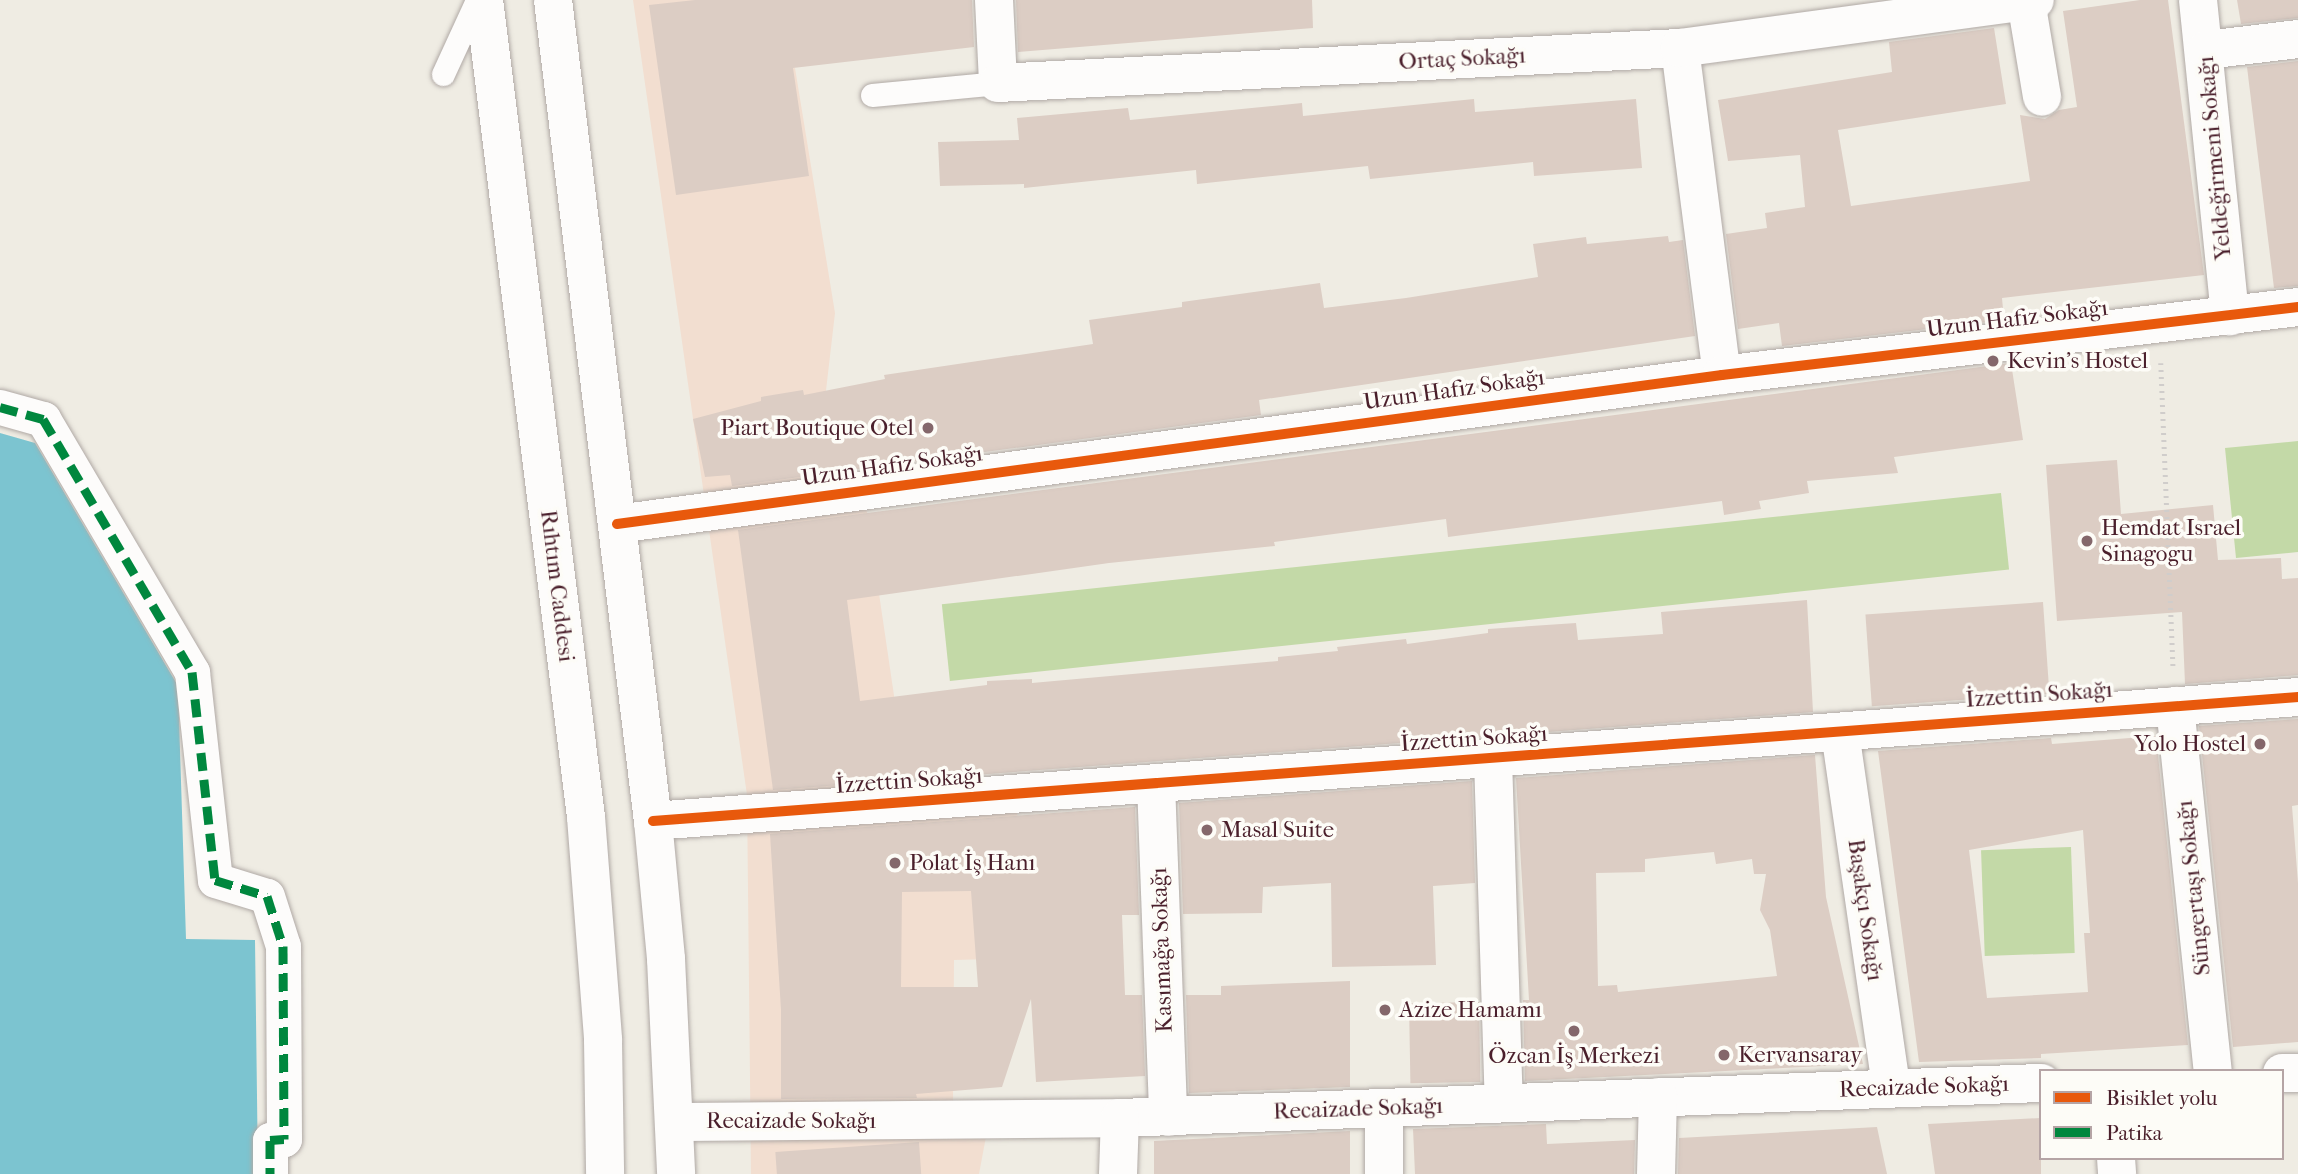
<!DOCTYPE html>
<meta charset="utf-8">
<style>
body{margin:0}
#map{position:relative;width:2298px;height:1174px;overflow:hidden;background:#efece3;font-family:"IM FELL French Canon",serif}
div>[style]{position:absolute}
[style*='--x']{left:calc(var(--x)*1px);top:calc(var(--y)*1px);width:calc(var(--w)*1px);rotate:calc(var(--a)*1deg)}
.built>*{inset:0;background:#f2ded0}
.green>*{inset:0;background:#c3d9a7;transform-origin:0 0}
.water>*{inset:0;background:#7cc4d0}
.building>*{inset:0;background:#dccdc4;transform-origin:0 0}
.path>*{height:4.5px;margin-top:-2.25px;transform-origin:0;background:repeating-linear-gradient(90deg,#d0cdcb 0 2px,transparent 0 7px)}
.roads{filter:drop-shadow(0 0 2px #b0a9a5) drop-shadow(0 0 2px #b0a9a5)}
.service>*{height:23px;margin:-11.5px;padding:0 11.5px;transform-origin:11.5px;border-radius:11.5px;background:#fdfcfb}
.pedestrian>*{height:35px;margin:-17.5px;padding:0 17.5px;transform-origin:17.5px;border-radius:17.5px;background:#fdfcfb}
.minor>*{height:38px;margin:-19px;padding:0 19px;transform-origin:19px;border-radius:19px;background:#fdfcfb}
.primary>*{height:38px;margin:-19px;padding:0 19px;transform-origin:19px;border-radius:19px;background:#fdfcfb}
.quiet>*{height:9px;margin-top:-4.5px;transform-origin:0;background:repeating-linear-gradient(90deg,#00873e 0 18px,transparent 0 27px)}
.cycleway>*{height:10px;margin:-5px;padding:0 5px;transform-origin:5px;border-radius:5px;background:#e8590c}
.dots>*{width:19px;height:19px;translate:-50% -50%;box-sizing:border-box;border:4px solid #fdfcf7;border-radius:50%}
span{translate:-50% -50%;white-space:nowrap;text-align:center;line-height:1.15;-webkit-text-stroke:7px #fdfcf7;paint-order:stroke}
.street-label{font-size:23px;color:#4a1f2b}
.poi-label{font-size:23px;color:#4a1f2b}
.left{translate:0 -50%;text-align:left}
.right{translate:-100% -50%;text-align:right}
.legend{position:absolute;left:2039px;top:1069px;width:245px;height:91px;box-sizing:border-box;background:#fdfcf7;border:2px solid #b5a4a5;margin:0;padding:9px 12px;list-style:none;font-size:21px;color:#4a1f2b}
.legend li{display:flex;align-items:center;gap:14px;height:35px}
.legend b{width:35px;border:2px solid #b5a4a5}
</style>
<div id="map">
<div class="built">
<div style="clip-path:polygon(633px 0,745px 0,751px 72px,795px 68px,835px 313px,825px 399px,867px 512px,907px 784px,1015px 775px,1025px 958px,954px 960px,953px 1102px,991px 1110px,979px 1174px,751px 1174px,747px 795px)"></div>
</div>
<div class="green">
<div style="clip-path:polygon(2298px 441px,2298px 552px,2236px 558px,2225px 448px)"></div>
<div style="left:2001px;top:493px;width:77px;height:1065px;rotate:84deg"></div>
<div style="left:2071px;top:847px;width:106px;height:90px;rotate:88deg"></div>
</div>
<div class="water">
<div style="clip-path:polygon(0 433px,35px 443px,178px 686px,186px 939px,255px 940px,258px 1174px,0 1174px)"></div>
</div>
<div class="building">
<div style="clip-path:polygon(695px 0,972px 0,974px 47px,793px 68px,809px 176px,676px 195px,649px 5px)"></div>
<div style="clip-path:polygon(1016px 0,1312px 0,1313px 28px,1018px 52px)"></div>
<div style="clip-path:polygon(2140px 0,2168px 0,2204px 275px,2002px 298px,2004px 320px,1782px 346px,1779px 323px,1738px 329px,1726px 234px,1767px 228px,1765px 213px,1805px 207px,1800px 155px,1728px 161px,1718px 100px,1892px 72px,1889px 42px,1994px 28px,2006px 104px,1838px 130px,1851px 206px,2030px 181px,2020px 115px,2045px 119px,2059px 110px,2077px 107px,2063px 11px)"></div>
<div style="clip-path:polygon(2237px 0,2298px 0,2298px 18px,2241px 24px)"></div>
<div style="clip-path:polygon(2298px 61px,2298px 286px,2274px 288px,2247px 67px)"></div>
<div style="clip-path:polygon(1474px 99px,1475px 112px,1636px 99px,1642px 168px,1534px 176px,1533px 162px,1370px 179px,1368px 166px,1197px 184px,1196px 170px,1024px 188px,1024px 184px,940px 186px,938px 142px,1019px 140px,1017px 118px,1128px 108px,1130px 120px,1302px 103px,1303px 116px)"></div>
<div style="clip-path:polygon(1668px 236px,1669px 242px,1683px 240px,1695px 336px,1259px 400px,1261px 415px,732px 486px,730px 475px,705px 477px,693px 419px,761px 401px,761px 397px,803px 390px,804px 395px,885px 379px,884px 375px,1093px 344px,1089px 320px,1182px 307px,1182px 302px,1320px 283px,1324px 308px,1406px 298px,1538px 277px,1533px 244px,1586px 237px,1587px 244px)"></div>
<div style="clip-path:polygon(2011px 363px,2023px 440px,1894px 457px,1898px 473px,1807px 481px,1809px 493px,1759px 501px,1761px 509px,1724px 515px,1722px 501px,1448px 537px,1446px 519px,1274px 542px,1275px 546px,1109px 563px,847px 600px,860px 701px,987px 685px,987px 681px,1032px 679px,1032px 683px,1278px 661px,1278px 657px,1338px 651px,1337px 647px,1406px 639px,1407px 644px,1488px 633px,1488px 629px,1576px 623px,1578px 640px,1663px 634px,1661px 612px,1807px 600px,1813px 712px,773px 790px,738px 530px)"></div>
<div style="clip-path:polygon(2117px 460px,2121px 514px,2213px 505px,2218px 560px,2281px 558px,2282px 579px,2298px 578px,2298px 675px,2185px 684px,2182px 612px,2057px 621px,2046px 465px)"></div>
<div style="left:2043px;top:602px;width:92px;height:178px;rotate:86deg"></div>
<div style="clip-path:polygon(2298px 719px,2298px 805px,2292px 806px,2298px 883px,2298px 1042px,2233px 1047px,2199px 726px)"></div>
<div style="clip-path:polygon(evenodd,2156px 736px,2188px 1045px,2041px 1054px,2041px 1058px,1919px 1062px,1878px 751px,2051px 738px,2052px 744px,2156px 736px,2083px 830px,2090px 933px,2084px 933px,2088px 992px,1987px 998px,1969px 850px,2083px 830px)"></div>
<div style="clip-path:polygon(evenodd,1815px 755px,1826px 897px,1863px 1064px,1525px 1081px,1523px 1000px,1529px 1000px,1516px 778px,1815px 755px,1714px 852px,1716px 864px,1752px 859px,1754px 874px,1766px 874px,1760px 910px,1770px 930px,1777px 976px,1618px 992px,1617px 985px,1598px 986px,1596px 873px,1645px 872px,1645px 859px,1714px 852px)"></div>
<div style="clip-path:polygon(1472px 781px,1475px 883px,1433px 886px,1436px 965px,1332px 967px,1331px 883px,1263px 887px,1262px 913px,1183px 914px,1179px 803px)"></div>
<div style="clip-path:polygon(evenodd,1135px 807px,1139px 915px,1122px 915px,1125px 995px,1142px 995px,1145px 1076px,1036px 1082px,1031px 999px,1002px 1087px,916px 1094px,917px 1098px,781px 1099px,781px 1010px,770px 834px,1135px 807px,971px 891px,978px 987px,901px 987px,902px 892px,971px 891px)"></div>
<div style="clip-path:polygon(1350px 981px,1350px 1087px,1189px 1093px,1186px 995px,1221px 995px,1221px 986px)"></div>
<div style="left:1479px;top:1002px;width:80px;height:70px;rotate:89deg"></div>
<div style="clip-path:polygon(2041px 1118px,2041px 1174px,1935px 1174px,1928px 1124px)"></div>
<div style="clip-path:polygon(1546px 1124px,1547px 1144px,1635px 1140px,1634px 1174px,1415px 1174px,1413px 1129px)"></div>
<div style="clip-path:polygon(1877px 1127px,1887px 1174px,1678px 1174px,1679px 1138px)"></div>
<div style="clip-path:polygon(1350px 1131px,1350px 1174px,1154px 1174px,1154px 1141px)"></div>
<div style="left:919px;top:1142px;width:32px;height:144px;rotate:86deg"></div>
</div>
<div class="path">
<div style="--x:2161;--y:363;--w:303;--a:87.7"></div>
</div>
<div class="roads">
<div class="service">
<div style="--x:443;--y:74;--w:81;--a:-65.3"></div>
<div style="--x:872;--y:95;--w:127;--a:-5.4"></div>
</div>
<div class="pedestrian">
<div style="--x:0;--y:407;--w:45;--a:15.6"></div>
<div style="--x:43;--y:419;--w:294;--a:59.5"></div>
<div style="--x:192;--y:672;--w:209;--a:83.7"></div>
<div style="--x:215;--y:880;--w:54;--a:17.1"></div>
<div style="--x:267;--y:896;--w:52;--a:72.3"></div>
<div style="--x:283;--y:946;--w:193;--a:89.7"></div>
<div style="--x:284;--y:1139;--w:14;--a:176"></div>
<div style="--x:270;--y:1140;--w:34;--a:90"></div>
</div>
<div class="minor">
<div style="--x:994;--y:0;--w:83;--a:87.2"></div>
<div style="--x:998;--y:83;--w:683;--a:-2.94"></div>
<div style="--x:1680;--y:48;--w:330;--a:82.7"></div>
<div style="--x:2198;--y:0;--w:318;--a:84.2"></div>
<div style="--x:2026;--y:1;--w:97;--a:80.5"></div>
<div style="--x:1680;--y:48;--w:358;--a:-7.7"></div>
<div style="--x:2206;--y:50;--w:93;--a:-6.8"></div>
<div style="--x:617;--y:524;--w:1115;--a:-7.68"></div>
<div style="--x:1722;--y:375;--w:580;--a:-6.73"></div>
<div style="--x:2175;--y:706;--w:367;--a:84.1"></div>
<div style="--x:1840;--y:732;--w:360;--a:81.8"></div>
<div style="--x:1493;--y:759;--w:344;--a:88.2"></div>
<div style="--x:1156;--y:783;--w:334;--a:87.9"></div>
<div style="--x:653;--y:821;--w:1650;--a:-4.31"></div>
<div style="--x:2282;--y:1073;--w:16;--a:0"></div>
<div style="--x:674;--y:1122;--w:446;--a:-0.5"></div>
<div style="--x:1120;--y:1118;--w:922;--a:-2.18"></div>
<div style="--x:2116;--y:1158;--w:16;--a:86"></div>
<div style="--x:1118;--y:1174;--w:56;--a:-88"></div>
<div style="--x:1384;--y:1174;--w:66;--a:-90"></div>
<div style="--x:1656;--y:1174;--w:77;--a:-88.5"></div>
</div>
<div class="primary">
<div style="--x:484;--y:0;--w:823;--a:82.88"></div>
<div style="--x:586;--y:817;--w:224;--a:85.6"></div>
<div style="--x:603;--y:1040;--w:134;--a:89.1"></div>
<div style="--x:553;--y:0;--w:827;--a:83.06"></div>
<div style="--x:653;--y:821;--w:139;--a:84.6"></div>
<div style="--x:666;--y:959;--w:215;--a:87.3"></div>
</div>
</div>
<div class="quiet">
<div style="--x:0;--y:407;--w:45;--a:15.6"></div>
<div style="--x:43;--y:419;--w:294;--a:59.5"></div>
<div style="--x:192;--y:672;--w:209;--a:83.7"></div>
<div style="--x:215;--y:880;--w:54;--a:17.1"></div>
<div style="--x:267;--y:896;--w:52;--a:72.3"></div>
<div style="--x:283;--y:946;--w:193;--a:89.7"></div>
<div style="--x:284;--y:1139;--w:14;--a:176"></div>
<div style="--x:270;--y:1140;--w:34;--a:90"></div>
</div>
<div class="cycleway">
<div style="--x:617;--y:524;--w:1115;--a:-7.68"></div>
<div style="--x:1722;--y:375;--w:580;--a:-6.73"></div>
<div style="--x:653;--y:821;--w:1650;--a:-4.31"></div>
</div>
<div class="dots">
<div style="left:1993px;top:361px;background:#84676b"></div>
<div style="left:928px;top:428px;background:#84676b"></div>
<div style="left:2087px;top:541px;background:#84676b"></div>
<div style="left:2260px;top:744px;background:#84676b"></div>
<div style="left:1207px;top:830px;background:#84676b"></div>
<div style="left:895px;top:863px;background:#84676b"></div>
<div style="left:1385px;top:1010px;background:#84676b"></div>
<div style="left:1574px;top:1031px;background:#84676b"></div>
<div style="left:1724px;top:1055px;background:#84676b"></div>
</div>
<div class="street-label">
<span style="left:1462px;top:59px;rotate:-3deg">Ortaç Sokağı</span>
<span style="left:2215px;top:158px;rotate:-95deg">Yeldeğirmeni Sokağı</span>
<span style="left:2017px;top:319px;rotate:-7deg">Uzun Hafız Sokağı</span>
<span style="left:1454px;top:390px;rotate:-8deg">Uzun Hafız Sokağı</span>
<span style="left:892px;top:466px;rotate:-8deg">Uzun Hafız Sokağı</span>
<span style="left:557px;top:586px;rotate:83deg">Rıhtım Caddesi</span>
<span style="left:2039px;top:695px;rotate:-4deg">İzzettin Sokağı</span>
<span style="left:1474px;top:739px;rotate:-4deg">İzzettin Sokağı</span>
<span style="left:909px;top:781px;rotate:-4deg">İzzettin Sokağı</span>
<span style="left:2194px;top:888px;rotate:-96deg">Süngertaşı Sokağı</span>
<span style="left:1865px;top:910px;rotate:82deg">Başakçı Sokağı</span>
<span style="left:1162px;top:950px;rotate:-92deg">Kasımağa Sokağı</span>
<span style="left:1924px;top:1087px;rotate:-2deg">Recaizade Sokağı</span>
<span style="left:1358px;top:1109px;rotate:-2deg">Recaizade Sokağı</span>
<span style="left:791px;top:1121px">Recaizade Sokağı</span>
</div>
<div class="poi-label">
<span class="left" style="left:2007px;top:361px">Kevin's Hostel</span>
<span class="right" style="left:914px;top:428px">Piart Boutique Otel</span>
<span class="left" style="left:2101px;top:541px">Hemdat Israel<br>Sinagogu</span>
<span class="right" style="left:2246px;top:744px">Yolo Hostel</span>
<span class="left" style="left:1221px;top:830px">Masal Suite</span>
<span class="left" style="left:909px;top:863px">Polat İş Hanı</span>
<span class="left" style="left:1399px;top:1010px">Azize Hamamı</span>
<span class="left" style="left:1738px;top:1055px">Kervansaray</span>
<span style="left:1574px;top:1056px">Özcan İş Merkezi</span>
</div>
<ul class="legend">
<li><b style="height:9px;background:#e8590c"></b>Bisiklet yolu</li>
<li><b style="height:9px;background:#00873e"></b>Patika</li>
</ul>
</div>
